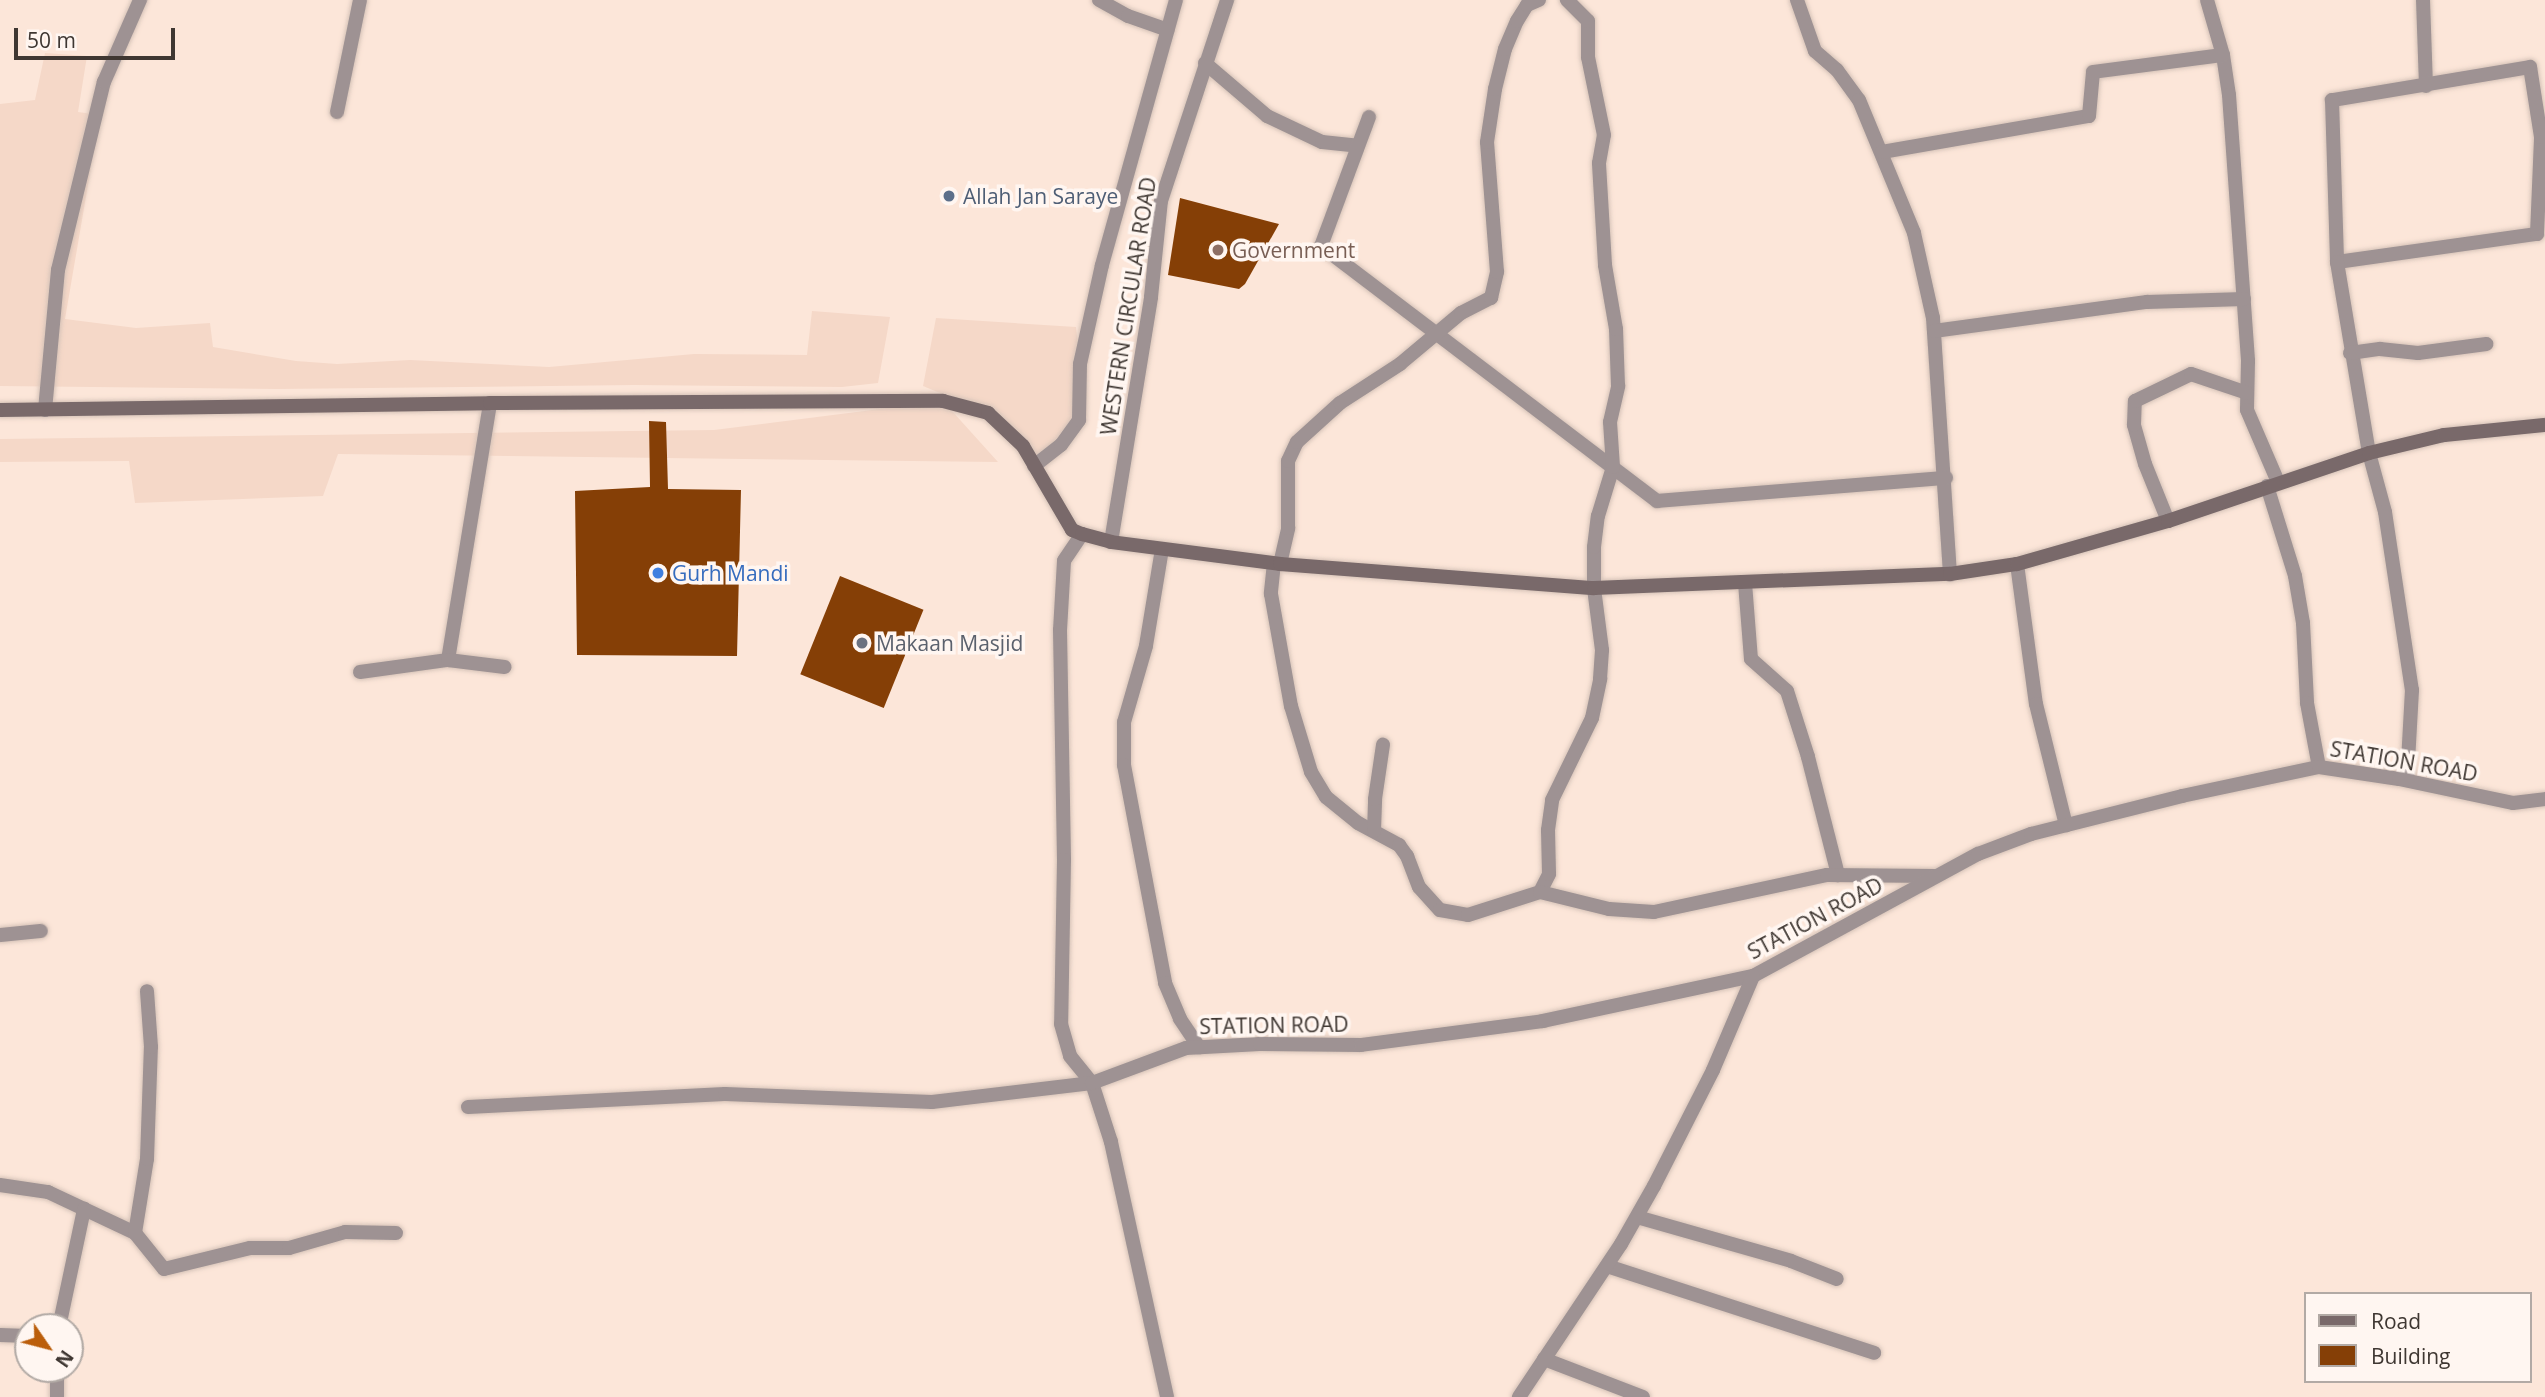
<!DOCTYPE html>
<style>
body{margin:0}
#map{position:relative;width:2545px;height:1397px;overflow:hidden;background:#fce6d9;font-family:"Open Sans",sans-serif}
div>[style]{position:absolute}
[style*='--x']{left:calc(var(--x)*1px);top:calc(var(--y)*1px);width:calc(var(--w)*1px);rotate:calc(var(--a)*1deg)}
.built>*{inset:0;background:#f5d8c8}
.building>*{inset:0;background:#853f06;transform-origin:0 0}
.roads{filter:drop-shadow(0 0 2px #d6c3b8) drop-shadow(0 0 2px #d6c3b8)}
.minor>*{height:14px;margin:-7px;padding:0 7px;transform-origin:7px;border-radius:7px;background:#9e9293}
.tertiary>*{height:14px;margin:-7px;padding:0 7px;transform-origin:7px;border-radius:7px;background:#9e9293}
.secondary>*{height:14px;margin:-7px;padding:0 7px;transform-origin:7px;border-radius:7px;background:#79696a}
.dots>*{width:19px;height:19px;translate:-50% -50%;box-sizing:border-box;border:4px solid #fff6f1;border-radius:50%}
span{translate:-50% -50%;white-space:nowrap;text-align:center;line-height:1.15;-webkit-text-stroke:7px #fff6f1;paint-order:stroke}
.service-label{font-size:21px;color:#4e5e75}
.left{translate:0 -50%;text-align:left}
.education-label{font-size:21px;color:#785e54}
.street-label{font-size:21px;color:#3f3732}
.shop-label{font-size:21px;color:#366cbe}
.worship-label{font-size:21px;color:#5b616d}
.legend{position:absolute;left:2304px;top:1292px;width:228px;height:91px;box-sizing:border-box;background:#fff6f1;border:2px solid #b2aaa5;margin:0;padding:9px 12px;list-style:none;font-size:21px;color:#3f3732}
.legend li{display:flex;align-items:center;gap:14px;height:35px}
.legend b{width:35px;border:2px solid #b2aaa5}
.north{position:absolute;left:14px;top:1313px;width:70px;height:70px;box-sizing:border-box;background:#fff6f1;border:2px solid #b2aaa5;border-radius:50%;rotate:125deg;font-size:19px;font-weight:700;line-height:28px;text-align:center;color:#3f3732}
.north::after{content:'';display:block;margin:auto;width:24px;height:32px;background:#bb5e0b;clip-path:polygon(50% 0,100% 100%,50% 72%,0 100%)}
.scale{position:absolute;left:14px;top:28px;width:161px;height:32px;box-sizing:border-box;border:4px solid #3f3732;border-top:0;padding-left:9px;font-size:21px;line-height:24px;white-space:nowrap;color:#3f3732;-webkit-text-stroke:5px #fff6f1;paint-order:stroke}
</style>
<div id="map">
<div class="built">
<div style="clip-path:polygon(45px 53px,87px 56px,78px 112px,100px 115px,65px 319px,136px 328px,210px 323px,213px 347px,296px 361px,337px 364px,410px 360px,549px 367px,694px 354px,807px 355px,812px 311px,890px 317px,878px 383px,842px 387px,634px 385px,277px 389px,0 386px,0 104px,35px 100px)"></div>
<div style="clip-path:polygon(936px 318px,1076px 327px,1080px 364px,1079px 420px,1034px 466px,988px 413px,923px 386px)"></div>
<div style="clip-path:polygon(943px 401px,998px 462px,338px 454px,323px 496px,135px 503px,129px 461px,0 462px,0 439px,714px 430px)"></div>
</div>
<div class="building">
<div style="clip-path:polygon(1180px 198px,1279px 224px,1245px 284px,1239px 289px,1168px 275px)"></div>
<div style="clip-path:polygon(649px 421px,666px 422px,668px 489px,741px 490px,737px 656px,577px 655px,575px 491px,650px 487px)"></div>
<div style="left:840px;top:576px;width:90px;height:106px;rotate:22deg"></div>
</div>
<div class="roads">
<div class="minor">
<div style="--x:1099;--y:0;--w:33;--a:29"></div>
<div style="--x:1128;--y:16;--w:42;--a:19.3"></div>
<div style="--x:1797;--y:0;--w:54;--a:70.6"></div>
<div style="--x:1815;--y:51;--w:29;--a:41"></div>
<div style="--x:1837;--y:70;--w:37;--a:54"></div>
<div style="--x:1859;--y:100;--w:144;--a:67.5"></div>
<div style="--x:1914;--y:233;--w:87;--a:77.4"></div>
<div style="--x:1933;--y:318;--w:257;--a:86.2"></div>
<div style="--x:2207;--y:0;--w:57;--a:73.8"></div>
<div style="--x:2223;--y:55;--w:40;--a:81.5"></div>
<div style="--x:2229;--y:95;--w:267;--a:85.9"></div>
<div style="--x:2248;--y:361;--w:49;--a:91.2"></div>
<div style="--x:2247;--y:410;--w:78;--a:66.7"></div>
<div style="--x:2423;--y:0;--w:86;--a:88"></div>
<div style="--x:1205;--y:63;--w:82;--a:40.5"></div>
<div style="--x:1267;--y:116;--w:61;--a:25.3"></div>
<div style="--x:1322;--y:142;--w:36;--a:6"></div>
<div style="--x:337;--y:112;--w:114;--a:-78.4"></div>
<div style="--x:1369;--y:117;--w:138;--a:110.4"></div>
<div style="--x:1321;--y:246;--w:422;--a:37.2"></div>
<div style="--x:1657;--y:501;--w:290;--a:-4.6"></div>
<div style="--x:1882;--y:152;--w:210;--a:-9.9"></div>
<div style="--x:2089;--y:116;--w:44;--a:-84.8"></div>
<div style="--x:2093;--y:72;--w:131;--a:-7.5"></div>
<div style="--x:2337;--y:262;--w:202;--a:-8"></div>
<div style="--x:2537;--y:234;--w:97;--a:-87.6"></div>
<div style="--x:2541;--y:137;--w:71;--a:-98.9"></div>
<div style="--x:2530;--y:67;--w:201;--a:170.5"></div>
<div style="--x:2332;--y:100;--w:162;--a:88.2"></div>
<div style="--x:2337;--y:262;--w:194;--a:80.5"></div>
<div style="--x:2369;--y:453;--w:61;--a:74.8"></div>
<div style="--x:2385;--y:512;--w:180;--a:81.4"></div>
<div style="--x:2412;--y:690;--w:90;--a:93.2"></div>
<div style="--x:1934;--y:331;--w:215;--a:-7.8"></div>
<div style="--x:2147;--y:302;--w:97;--a:-1.8"></div>
<div style="--x:2350;--y:353;--w:30;--a:-8"></div>
<div style="--x:2380;--y:349;--w:38;--a:6"></div>
<div style="--x:2418;--y:353;--w:69;--a:-7.5"></div>
<div style="--x:45;--y:410;--w:141;--a:-84.7"></div>
<div style="--x:58;--y:270;--w:194;--a:-76.3"></div>
<div style="--x:104;--y:82;--w:90;--a:-66.3"></div>
<div style="--x:1034;--y:466;--w:34;--a:-38"></div>
<div style="--x:1061;--y:445;--w:31;--a:-54"></div>
<div style="--x:1079;--y:420;--w:56;--a:-89"></div>
<div style="--x:1080;--y:364;--w:101;--a:-77.5"></div>
<div style="--x:1102;--y:265;--w:275;--a:-74.4"></div>
<div style="--x:2267;--y:486;--w:94;--a:72.7"></div>
<div style="--x:2295;--y:576;--w:48;--a:80.3"></div>
<div style="--x:2303;--y:623;--w:80;--a:87.1"></div>
<div style="--x:2307;--y:703;--w:65;--a:79.4"></div>
<div style="--x:2168;--y:521;--w:61;--a:-112"></div>
<div style="--x:2145;--y:464;--w:41;--a:-105.8"></div>
<div style="--x:2134;--y:425;--w:24;--a:-88"></div>
<div style="--x:2135;--y:401;--w:62;--a:-25.7"></div>
<div style="--x:2191;--y:374;--w:59;--a:18.7"></div>
<div style="--x:1082;--y:534;--w:32;--a:124"></div>
<div style="--x:1064;--y:561;--w:69;--a:93.3"></div>
<div style="--x:1060;--y:630;--w:230;--a:89"></div>
<div style="--x:1064;--y:860;--w:164;--a:91"></div>
<div style="--x:1061;--y:1024;--w:33;--a:74"></div>
<div style="--x:1070;--y:1056;--w:35;--a:51"></div>
<div style="--x:1092;--y:1083;--w:62;--a:72.1"></div>
<div style="--x:1111;--y:1142;--w:261;--a:77.6"></div>
<div style="--x:1162;--y:549;--w:98;--a:99.4"></div>
<div style="--x:1146;--y:646;--w:79;--a:106.1"></div>
<div style="--x:1124;--y:722;--w:43;--a:90"></div>
<div style="--x:1124;--y:765;--w:222;--a:79.3"></div>
<div style="--x:1165;--y:983;--w:39;--a:67"></div>
<div style="--x:1180;--y:1019;--w:34;--a:56"></div>
<div style="--x:1274;--y:563;--w:31;--a:96"></div>
<div style="--x:1271;--y:594;--w:114;--a:79.9"></div>
<div style="--x:1291;--y:706;--w:69;--a:73.1"></div>
<div style="--x:1311;--y:772;--w:29;--a:59"></div>
<div style="--x:1326;--y:797;--w:41;--a:39.1"></div>
<div style="--x:1358;--y:823;--w:47;--a:28.2"></div>
<div style="--x:1399;--y:845;--w:14;--a:54"></div>
<div style="--x:1407;--y:856;--w:33;--a:69"></div>
<div style="--x:1419;--y:887;--w:31;--a:48"></div>
<div style="--x:1440;--y:910;--w:28;--a:10"></div>
<div style="--x:1468;--y:915;--w:76;--a:-17.7"></div>
<div style="--x:1540;--y:892;--w:20;--a:-63"></div>
<div style="--x:1549;--y:874;--w:44;--a:-91.3"></div>
<div style="--x:1548;--y:830;--w:30;--a:-82"></div>
<div style="--x:1552;--y:800;--w:91;--a:-64"></div>
<div style="--x:1592;--y:718;--w:40;--a:-78"></div>
<div style="--x:1600;--y:679;--w:29;--a:-86"></div>
<div style="--x:1602;--y:650;--w:63;--a:-97.4"></div>
<div style="--x:1594;--y:588;--w:41;--a:-90"></div>
<div style="--x:1594;--y:547;--w:31;--a:-83"></div>
<div style="--x:1598;--y:516;--w:51;--a:-73"></div>
<div style="--x:1613;--y:467;--w:45;--a:-93.8"></div>
<div style="--x:1610;--y:422;--w:37;--a:-77"></div>
<div style="--x:1618;--y:386;--w:57;--a:-92"></div>
<div style="--x:1616;--y:329;--w:65;--a:-99.8"></div>
<div style="--x:1605;--y:265;--w:102;--a:-93.4"></div>
<div style="--x:1599;--y:163;--w:28;--a:-80"></div>
<div style="--x:1604;--y:135;--w:80;--a:-101.6"></div>
<div style="--x:1588;--y:57;--w:36;--a:-90"></div>
<div style="--x:1588;--y:21;--w:30;--a:-135"></div>
<div style="--x:1280;--y:564;--w:37;--a:-77"></div>
<div style="--x:1288;--y:528;--w:67;--a:-90"></div>
<div style="--x:1288;--y:461;--w:21;--a:-65"></div>
<div style="--x:1297;--y:442;--w:58;--a:-42.2"></div>
<div style="--x:1340;--y:403;--w:72;--a:-33"></div>
<div style="--x:1400;--y:364;--w:80;--a:-39.9"></div>
<div style="--x:1461;--y:313;--w:34;--a:-27"></div>
<div style="--x:1491;--y:298;--w:27;--a:-77"></div>
<div style="--x:1497;--y:272;--w:130;--a:-94.4"></div>
<div style="--x:1487;--y:142;--w:54;--a:-81.4"></div>
<div style="--x:1495;--y:89;--w:41;--a:-76"></div>
<div style="--x:1505;--y:49;--w:30;--a:-67"></div>
<div style="--x:1517;--y:21;--w:19;--a:-58"></div>
<div style="--x:1527;--y:5;--w:13;--a:-23"></div>
<div style="--x:2017;--y:564;--w:141;--a:82.3"></div>
<div style="--x:2036;--y:704;--w:125;--a:76.1"></div>
<div style="--x:1745;--y:583;--w:76;--a:85.5"></div>
<div style="--x:1751;--y:659;--w:48;--a:41.6"></div>
<div style="--x:1787;--y:691;--w:69;--a:72.3"></div>
<div style="--x:1808;--y:757;--w:122;--a:75.7"></div>
<div style="--x:448;--y:660;--w:260;--a:-80.7"></div>
<div style="--x:360;--y:672;--w:89;--a:-7.8"></div>
<div style="--x:448;--y:660;--w:57;--a:7"></div>
<div style="--x:1374;--y:831;--w:32;--a:-88"></div>
<div style="--x:1375;--y:799;--w:55;--a:-81.6"></div>
<div style="--x:1540;--y:892;--w:71;--a:13.8"></div>
<div style="--x:1609;--y:909;--w:45;--a:3.8"></div>
<div style="--x:1654;--y:912;--w:177;--a:-12.1"></div>
<div style="--x:1827;--y:875;--w:109;--a:0.5"></div>
<div style="--x:0;--y:935;--w:41;--a:-5.6"></div>
<div style="--x:468;--y:1107;--w:257;--a:-2.9"></div>
<div style="--x:725;--y:1094;--w:207;--a:2.2"></div>
<div style="--x:932;--y:1102;--w:161;--a:-6.8"></div>
<div style="--x:1092;--y:1083;--w:100;--a:-20.4"></div>
<div style="--x:1186;--y:1048;--w:74;--a:-3.1"></div>
<div style="--x:1260;--y:1044;--w:101;--a:0.6"></div>
<div style="--x:1361;--y:1045;--w:184;--a:-7.5"></div>
<div style="--x:1543;--y:1021;--w:215;--a:-12.1"></div>
<div style="--x:1753;--y:976;--w:256;--a:-28.5"></div>
<div style="--x:1978;--y:854;--w:57;--a:-20.7"></div>
<div style="--x:2031;--y:834;--w:156;--a:-14.1"></div>
<div style="--x:2182;--y:796;--w:140;--a:-12"></div>
<div style="--x:2319;--y:767;--w:81;--a:8.5"></div>
<div style="--x:2399;--y:779;--w:116;--a:11.9"></div>
<div style="--x:2513;--y:803;--w:32;--a:-7"></div>
<div style="--x:0;--y:1185;--w:49;--a:8.3"></div>
<div style="--x:48;--y:1192;--w:96;--a:25.2"></div>
<div style="--x:135;--y:1233;--w:46;--a:51.1"></div>
<div style="--x:164;--y:1269;--w:89;--a:-13.7"></div>
<div style="--x:250;--y:1248;--w:39;--a:0"></div>
<div style="--x:289;--y:1248;--w:58;--a:-15.9"></div>
<div style="--x:345;--y:1232;--w:51;--a:1.1"></div>
<div style="--x:1637;--y:1217;--w:160;--a:15.9"></div>
<div style="--x:1791;--y:1261;--w:49;--a:21.4"></div>
<div style="--x:135;--y:1233;--w:75;--a:-80.8"></div>
<div style="--x:147;--y:1159;--w:112;--a:-88"></div>
<div style="--x:151;--y:1047;--w:56;--a:-94.1"></div>
<div style="--x:1607;--y:1266;--w:281;--a:18"></div>
<div style="--x:59;--y:1327;--w:121;--a:-78"></div>
<div style="--x:0;--y:1335;--w:28;--a:2"></div>
<div style="--x:1544;--y:1359;--w:106;--a:21"></div>
<div style="--x:57;--y:1369;--w:28;--a:90"></div>
<div style="--x:1519;--y:1397;--w:184;--a:-56.3"></div>
<div style="--x:1621;--y:1244;--w:67;--a:-60.4"></div>
<div style="--x:1654;--y:1186;--w:130;--a:-63"></div>
<div style="--x:1713;--y:1070;--w:102;--a:-66.9"></div>
</div>
<div class="tertiary">
<div style="--x:1111;--y:542;--w:248;--a:-80.7"></div>
<div style="--x:1151;--y:297;--w:97;--a:-84.1"></div>
<div style="--x:1161;--y:201;--w:212;--a:-71.8"></div>
</div>
<div class="secondary">
<div style="--x:0;--y:410;--w:490;--a:-0.8"></div>
<div style="--x:490;--y:403;--w:453;--a:-0.3"></div>
<div style="--x:943;--y:401;--w:47;--a:14.9"></div>
<div style="--x:988;--y:413;--w:48;--a:43.3"></div>
<div style="--x:1023;--y:446;--w:97;--a:59.7"></div>
<div style="--x:1072;--y:530;--w:11;--a:22"></div>
<div style="--x:1082;--y:534;--w:30;--a:15"></div>
<div style="--x:1111;--y:542;--w:170;--a:7.4"></div>
<div style="--x:1280;--y:564;--w:315;--a:4.4"></div>
<div style="--x:1594;--y:588;--w:356;--a:-2.3"></div>
<div style="--x:1950;--y:574;--w:68;--a:-8.5"></div>
<div style="--x:2017;--y:564;--w:157;--a:-15.9"></div>
<div style="--x:2168;--y:521;--w:212;--a:-18.7"></div>
<div style="--x:2369;--y:453;--w:77;--a:-13.5"></div>
<div style="--x:2444;--y:435;--w:101;--a:-5.7"></div>
</div>
</div>
<div class="dots">
<div style="left:949px;top:196px;background:#5c6f8a"></div>
<div style="left:1218px;top:250px;background:#8d6e63"></div>
<div style="left:658px;top:573px;background:#3f7fe0"></div>
<div style="left:862px;top:643px;background:#6b7280"></div>
</div>
<div class="service-label">
<span class="left" style="left:963px;top:196px">Allah Jan Saraye</span>
</div>
<div class="education-label">
<span class="left" style="left:1232px;top:250px">Government</span>
</div>
<div class="street-label">
<span style="left:1128px;top:306px;rotate:-81deg">WESTERN CIRCULAR ROAD</span>
<span style="left:2404px;top:761px;rotate:10deg">STATION ROAD</span>
<span style="left:1815px;top:918px;rotate:-28deg">STATION ROAD</span>
<span style="left:1274px;top:1025px;rotate:-1deg">STATION ROAD</span>
</div>
<div class="shop-label">
<span class="left" style="left:672px;top:573px">Gurh Mandi</span>
</div>
<div class="worship-label">
<span class="left" style="left:876px;top:643px">Makaan Masjid</span>
</div>
<ul class="legend">
<li><b style="height:9px;background:#79696a"></b>Road</li>
<li><b style="height:19px;background:#853f06"></b>Building</li>
</ul>
<div class="north">N</div>
<div class="scale">50 m</div>
</div>
